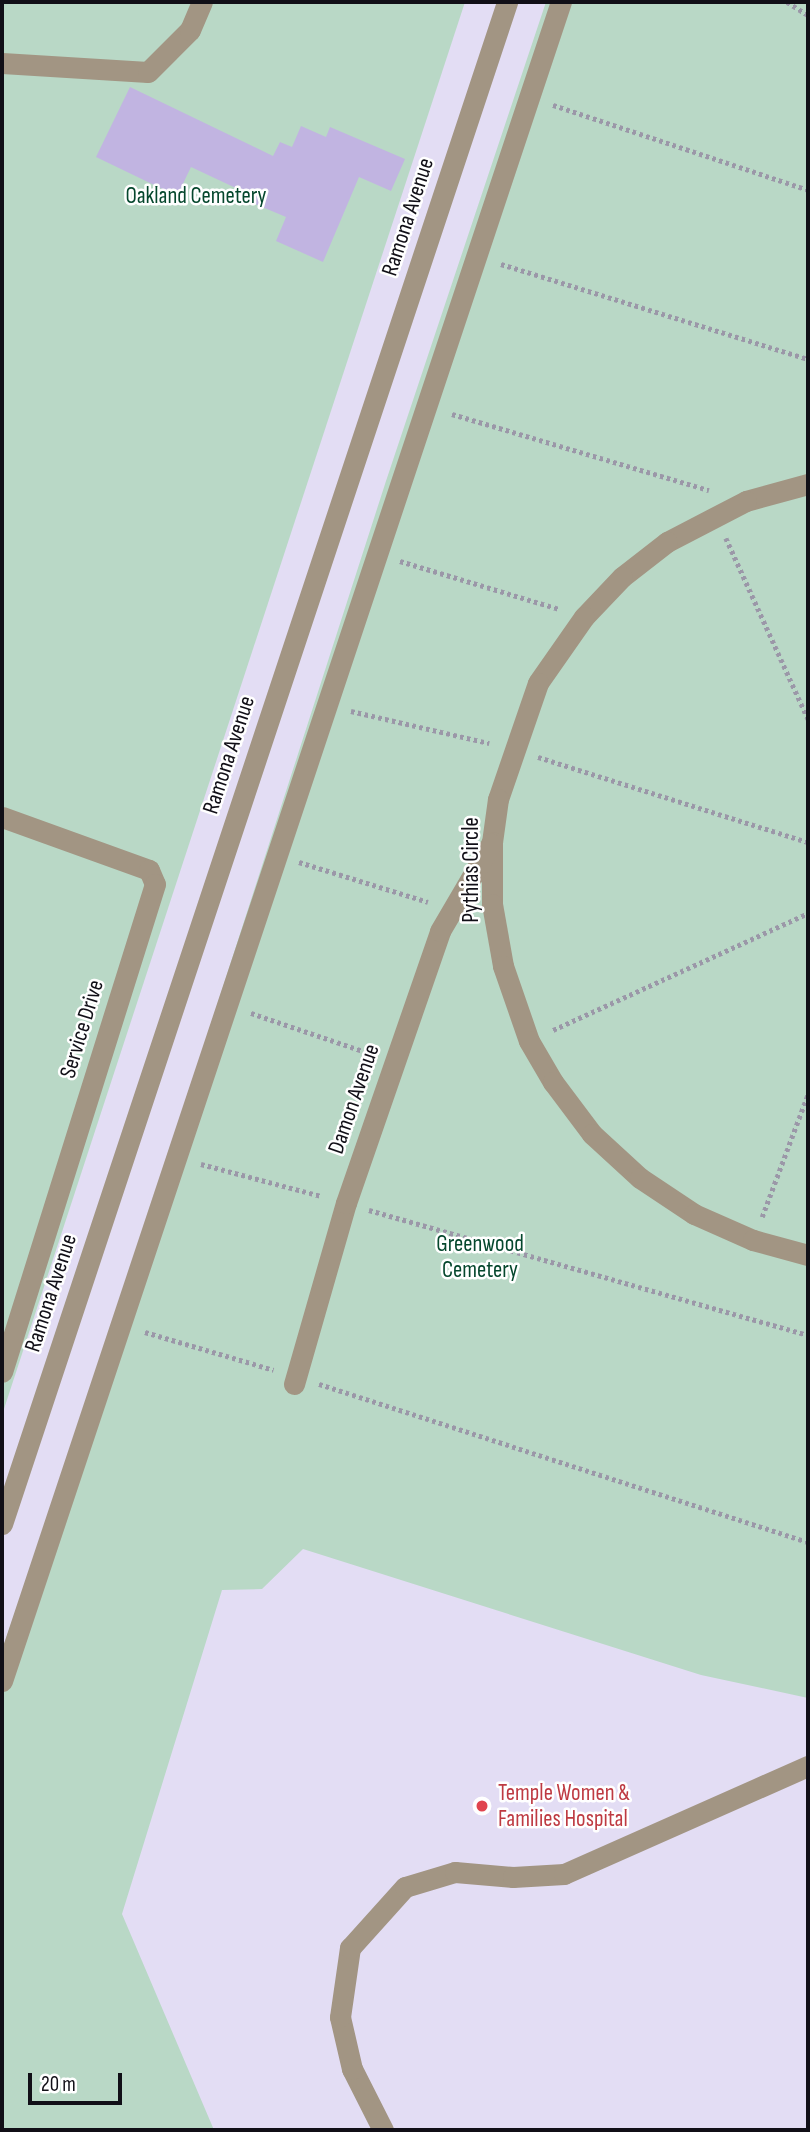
<!DOCTYPE html>
<style>
body{margin:0}
#map{position:relative;width:810px;height:2132px;overflow:hidden;background:#e3ddf4;font-family:"Sofia Sans Condensed",sans-serif}
div>[style]{position:absolute}
[style*='--x']{left:calc(var(--x)*1px);top:calc(var(--y)*1px);width:calc(var(--w)*1px);rotate:calc(var(--a)*1deg)}
.green>*{inset:0;background:#b9d8c6}
.building>*{inset:0;background:#c1b4e1}
.path>*{height:4.5px;margin-top:-2.25px;transform-origin:0;background:repeating-linear-gradient(90deg,#9b97a8 0 3.5px,transparent 0 7px)}
.minor>*{height:21px;margin:-10.5px;padding:0 10.5px;transform-origin:10.5px;border-radius:10.5px;background:#a29583}
.dots>*{width:19px;height:19px;translate:-50% -50%;box-sizing:border-box;border:4px solid #fff;border-radius:50%}
span{translate:-50% -50%;white-space:nowrap;text-align:center;line-height:1.15;-webkit-text-stroke:5px #fff;paint-order:stroke}
.park-label{font-size:23px;color:#05472d}
.street-label{font-size:23px;color:#110f17}
.health-label{font-size:23px;color:#be3a42}
.left{translate:0 -50%;text-align:left}
.frame{position:absolute;inset:0;border:4px solid #110f17;pointer-events:none}
.scale{position:absolute;left:28px;top:2073px;width:94px;height:32px;box-sizing:border-box;border:4px solid #110f17;border-top:0;padding-left:9px;font-size:21px;line-height:24px;white-space:nowrap;color:#110f17;-webkit-text-stroke:5px #fff;paint-order:stroke}
</style>
<div id="map">
<div class="green">
<div style="clip-path:polygon(2px 2px,465px 2px,2px 1415px)"></div>
<div style="clip-path:polygon(546px 2px,808px 2px,808px 1698px,701px 1675px,303px 1549px,262px 1589px,222px 1590px,122px 1914px,214px 2130px,2px 2130px,2px 1650px,111px 1334px,386px 481px)"></div>
</div>
<div class="building">
<div style="clip-path:polygon(130px 87px,273px 156px,280px 142px,292px 147px,301px 126px,326px 137px,330px 127px,405px 159px,391px 191px,359px 177px,323px 262px,276px 241px,286px 217px,253px 203px,255px 197px,191px 167px,177px 196px,96px 157px)"></div>
</div>
<div class="path">
<div style="--x:787;--y:2;--w:25;--a:32"></div>
<div style="--x:553;--y:105;--w:269;--a:18.4"></div>
<div style="--x:501;--y:264;--w:321;--a:17.2"></div>
<div style="--x:452;--y:414;--w:268;--a:16.5"></div>
<div style="--x:726;--y:538;--w:199;--a:65.6"></div>
<div style="--x:400;--y:561;--w:166;--a:16.8"></div>
<div style="--x:351;--y:711;--w:142;--a:13.1"></div>
<div style="--x:538;--y:757;--w:283;--a:17.5"></div>
<div style="--x:299;--y:862;--w:135;--a:17.2"></div>
<div style="--x:251;--y:1013;--w:128;--a:18.7"></div>
<div style="--x:553;--y:1030;--w:281;--a:-24.6"></div>
<div style="--x:201;--y:1164;--w:124;--a:14.9"></div>
<div style="--x:369;--y:1210;--w:456;--a:15.9"></div>
<div style="--x:762;--y:1217;--w:131;--a:-69.5"></div>
<div style="--x:145;--y:1332;--w:134;--a:16.4"></div>
<div style="--x:319;--y:1384;--w:514;--a:17.91"></div>
</div>
<div class="minor">
<div style="--x:2;--y:63;--w:146;--a:3.5"></div>
<div style="--x:148;--y:72;--w:59;--a:-45"></div>
<div style="--x:190;--y:30;--w:30;--a:-67"></div>
<div style="--x:808;--y:484;--w:64;--a:164.7"></div>
<div style="--x:746;--y:501;--w:89;--a:152.6"></div>
<div style="--x:667;--y:542;--w:57;--a:142.1"></div>
<div style="--x:622;--y:577;--w:55;--a:133.5"></div>
<div style="--x:584;--y:617;--w:80;--a:124.9"></div>
<div style="--x:538;--y:683;--w:123;--a:109"></div>
<div style="--x:498;--y:799;--w:43;--a:97.9"></div>
<div style="--x:492;--y:842;--w:62;--a:90"></div>
<div style="--x:492;--y:904;--w:63;--a:79.9"></div>
<div style="--x:503;--y:966;--w:79;--a:70.9"></div>
<div style="--x:529;--y:1041;--w:48;--a:59.7"></div>
<div style="--x:553;--y:1082;--w:65;--a:53.1"></div>
<div style="--x:592;--y:1134;--w:65;--a:42.5"></div>
<div style="--x:640;--y:1178;--w:65;--a:33.7"></div>
<div style="--x:694;--y:1214;--w:64;--a:23.8"></div>
<div style="--x:753;--y:1240;--w:57;--a:15.3"></div>
<div style="--x:2;--y:817;--w:156;--a:19.8"></div>
<div style="--x:149;--y:870;--w:15;--a:67"></div>
<div style="--x:155;--y:884;--w:511;--a:107.41"></div>
<div style="--x:294;--y:1384;--w:188;--a:-74"></div>
<div style="--x:346;--y:1203;--w:288;--a:-70.9"></div>
<div style="--x:440;--y:931;--w:101;--a:-59.6"></div>
<div style="--x:2;--y:1524;--w:1604;--a:-71.64"></div>
<div style="--x:2;--y:1681;--w:1770;--a:-71.59"></div>
<div style="--x:383;--y:2130;--w:68;--a:-116.9"></div>
<div style="--x:352;--y:2069;--w:53;--a:-103"></div>
<div style="--x:340;--y:2017;--w:70;--a:-81.8"></div>
<div style="--x:350;--y:1948;--w:82;--a:-48"></div>
<div style="--x:405;--y:1887;--w:52;--a:-16.7"></div>
<div style="--x:455;--y:1872;--w:58;--a:4.9"></div>
<div style="--x:513;--y:1877;--w:51;--a:-3.4"></div>
<div style="--x:564;--y:1874;--w:267;--a:-23.9"></div>
</div>
<div class="dots">
<div style="left:482px;top:1806px;background:#e0444e"></div>
</div>
<div class="park-label">
<span style="left:196px;top:196px">Oakland Cemetery</span>
<span style="left:480px;top:1257px">Greenwood<br>Cemetery</span>
</div>
<div class="street-label">
<span style="left:408px;top:217px;rotate:-72deg">Ramona Avenue</span>
<span style="left:229px;top:755px;rotate:-72deg">Ramona Avenue</span>
<span style="left:471px;top:870px;rotate:-90deg">Pythias Circle</span>
<span style="left:82px;top:1029px;rotate:-73deg">Service Drive</span>
<span style="left:354px;top:1099px;rotate:-71deg">Damon Avenue</span>
<span style="left:51px;top:1293px;rotate:-72deg">Ramona Avenue</span>
</div>
<div class="health-label">
<span class="left" style="left:498px;top:1806px">Temple Women &amp;<br>Families Hospital</span>
</div>
<div class="frame"></div>
<div class="scale">20 m</div>
</div>
